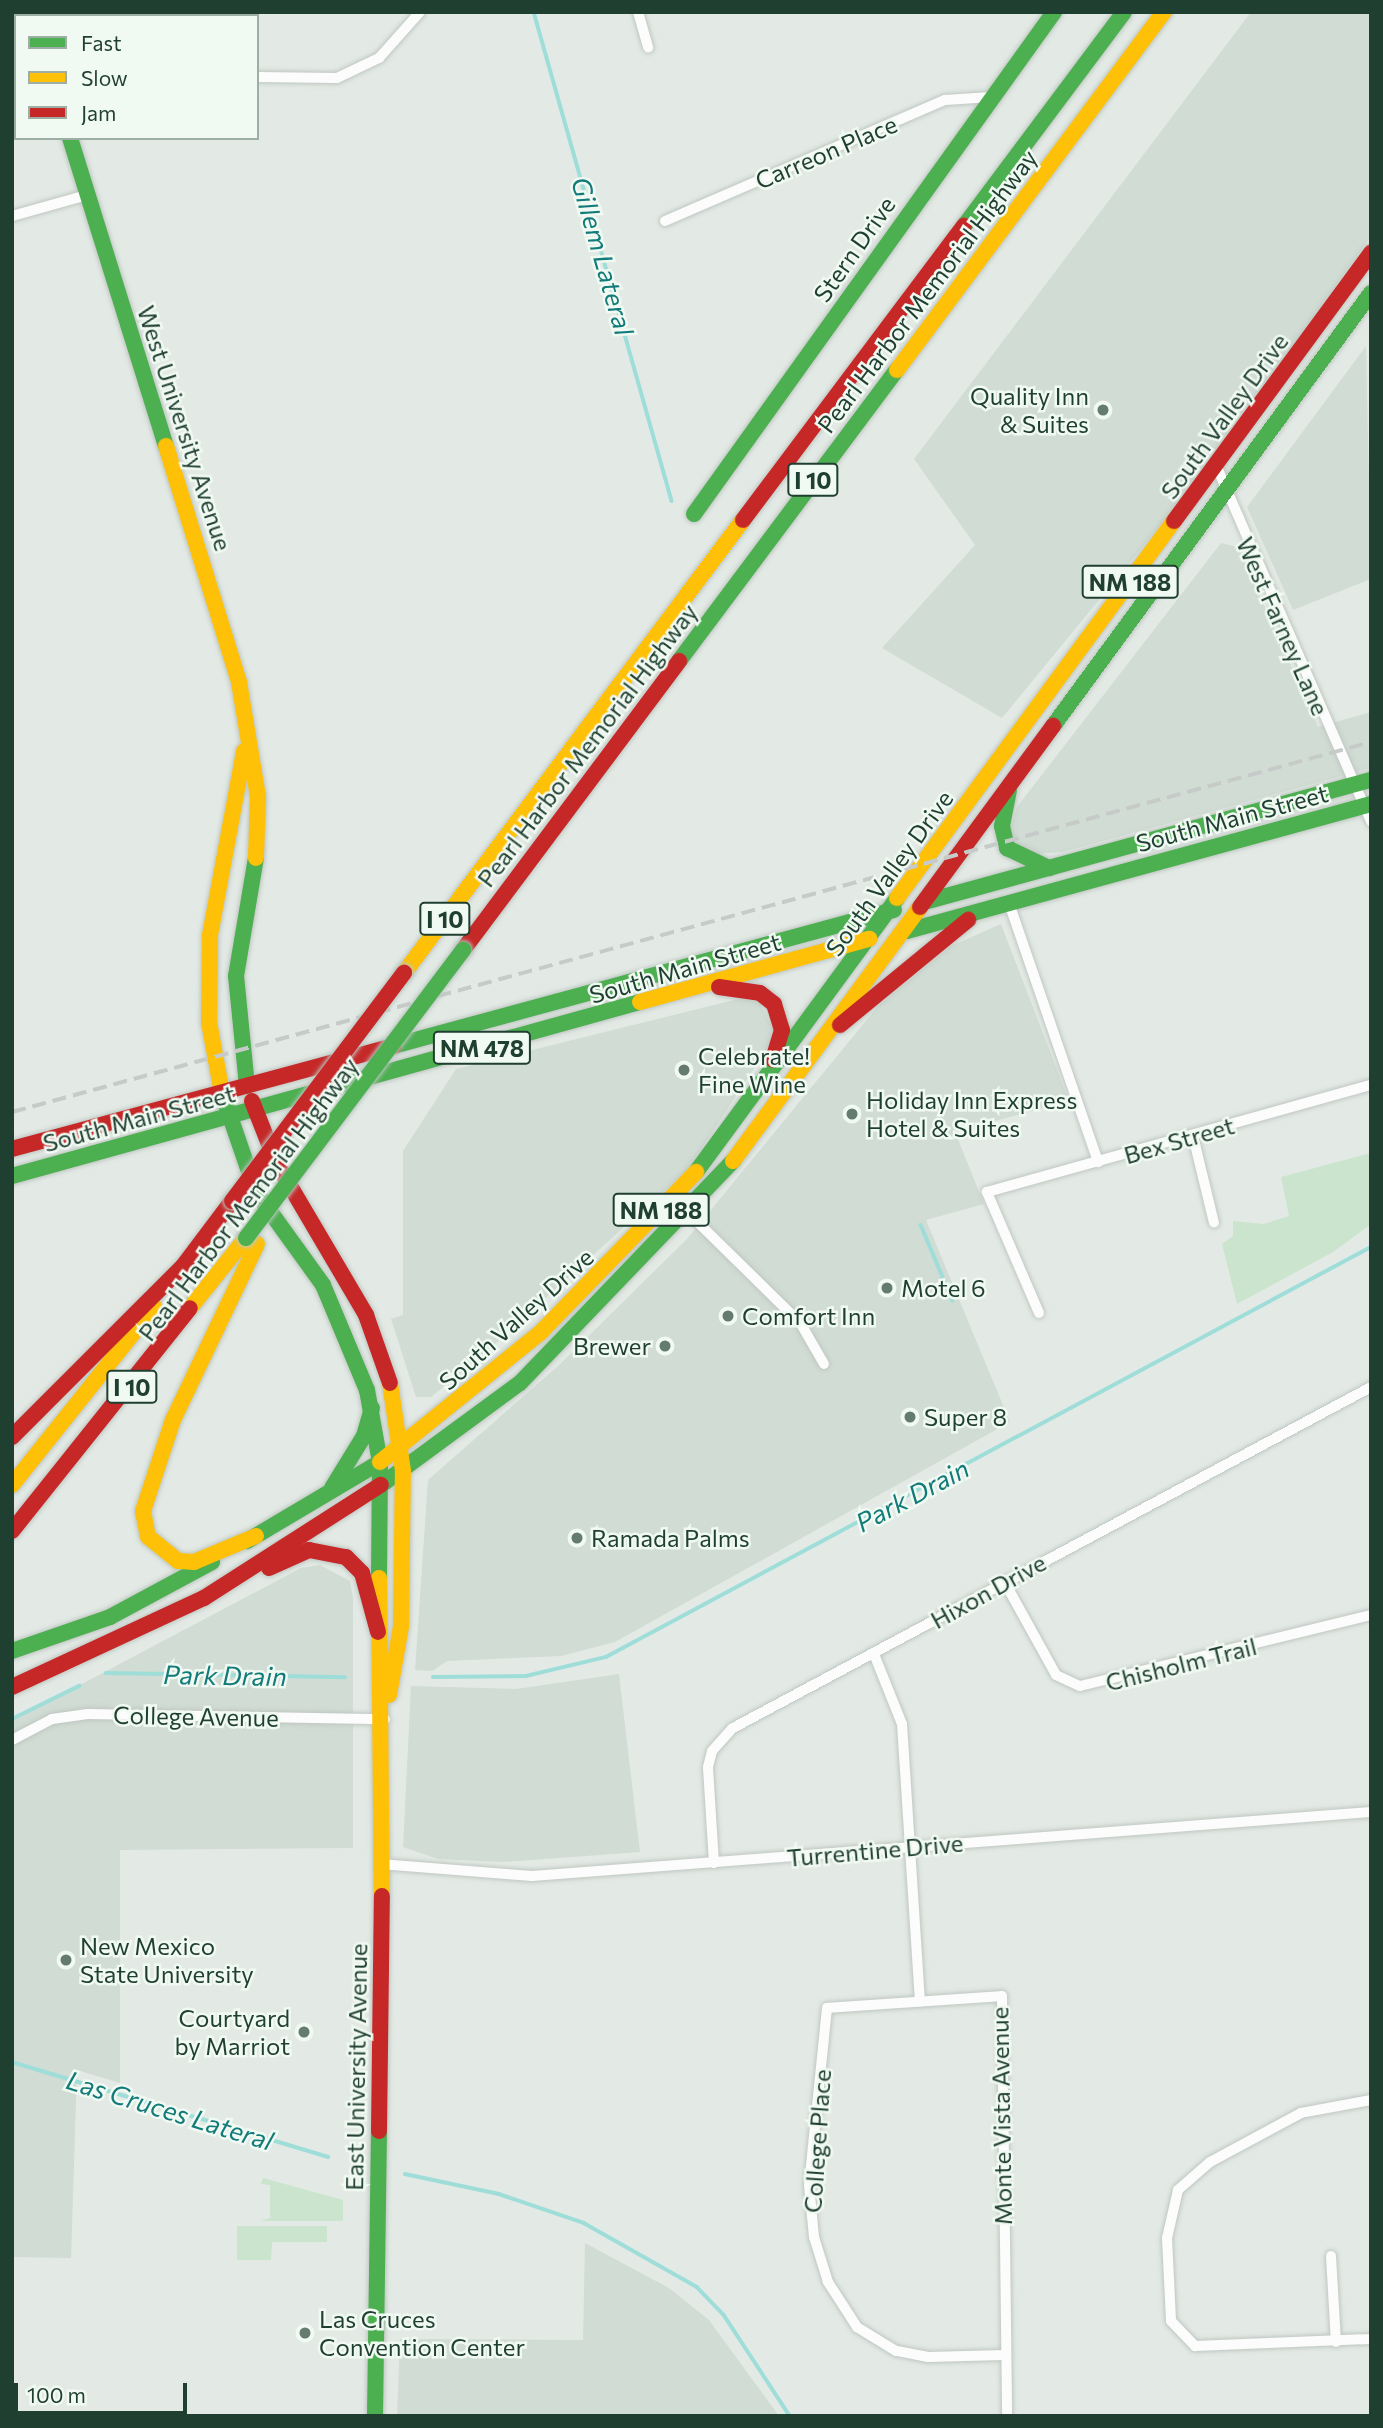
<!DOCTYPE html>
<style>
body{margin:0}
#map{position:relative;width:1383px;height:2428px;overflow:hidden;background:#e3eae5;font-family:Commissioner,sans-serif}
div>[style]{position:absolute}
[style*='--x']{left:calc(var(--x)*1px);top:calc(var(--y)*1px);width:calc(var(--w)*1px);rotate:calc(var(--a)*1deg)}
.built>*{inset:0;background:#d0dcd4}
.green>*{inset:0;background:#cae4cd}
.stream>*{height:3.5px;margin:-1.75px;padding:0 1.75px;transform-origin:1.75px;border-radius:1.75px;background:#9fddd9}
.roads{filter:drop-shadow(0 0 2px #c0c7c2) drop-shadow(0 0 2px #c0c7c2)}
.street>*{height:10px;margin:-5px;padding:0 5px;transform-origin:5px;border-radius:5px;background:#fbfcfb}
.fast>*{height:16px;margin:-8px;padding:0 8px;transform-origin:8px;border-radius:8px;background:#4caf50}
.slow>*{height:16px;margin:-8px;padding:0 8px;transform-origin:8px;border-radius:8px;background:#ffc107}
.jam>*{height:16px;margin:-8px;padding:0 8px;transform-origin:8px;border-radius:8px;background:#c62828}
.rail>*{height:3.5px;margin-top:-1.75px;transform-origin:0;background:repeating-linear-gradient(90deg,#c6cbc9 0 14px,transparent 0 21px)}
.bridges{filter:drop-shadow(0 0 2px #bbc6c0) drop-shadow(0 0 2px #bbc6c0)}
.fast-bridge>*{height:16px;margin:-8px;padding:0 8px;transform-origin:8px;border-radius:8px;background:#4caf50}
.jam-bridge>*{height:16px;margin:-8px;padding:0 8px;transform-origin:8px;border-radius:8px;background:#c62828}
.dots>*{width:19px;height:19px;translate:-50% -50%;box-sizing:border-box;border:4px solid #f1f9f3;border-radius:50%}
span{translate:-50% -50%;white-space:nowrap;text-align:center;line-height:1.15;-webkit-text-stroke:5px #f1f9f3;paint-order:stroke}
.shield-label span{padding:2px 5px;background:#f1f9f3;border:2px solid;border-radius:5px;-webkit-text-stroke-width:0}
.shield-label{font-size:23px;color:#1f3f30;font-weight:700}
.street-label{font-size:24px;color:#1f3f30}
.poi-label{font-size:24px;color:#1f3f30}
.right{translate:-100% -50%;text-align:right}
.left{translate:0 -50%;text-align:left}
.water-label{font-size:26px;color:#127b79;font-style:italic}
.frame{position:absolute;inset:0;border:14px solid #1f3f30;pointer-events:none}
.legend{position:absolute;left:14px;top:14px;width:245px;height:126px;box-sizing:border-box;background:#f1f9f3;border:2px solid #9dafa5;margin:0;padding:9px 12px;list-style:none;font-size:21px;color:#1f3f30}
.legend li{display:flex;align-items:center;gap:14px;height:35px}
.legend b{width:35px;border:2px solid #9dafa5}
.scale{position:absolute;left:14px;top:2383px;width:173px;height:32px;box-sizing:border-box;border:4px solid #1f3f30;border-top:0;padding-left:9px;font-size:21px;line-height:24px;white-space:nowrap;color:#1f3f30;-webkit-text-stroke:5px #f1f9f3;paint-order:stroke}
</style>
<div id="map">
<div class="built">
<div style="clip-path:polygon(1251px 12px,1371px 12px,1371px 236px,1200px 477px,1002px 718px,882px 648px,975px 545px,914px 459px)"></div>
<div style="clip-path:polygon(1366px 346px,1371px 579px,1293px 610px,1247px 507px)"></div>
<div style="clip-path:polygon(1221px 543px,1238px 547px,1318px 727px,1371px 712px,1371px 768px,1063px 852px,1034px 854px,1015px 846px,1009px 832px,1017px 807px)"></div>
<div style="clip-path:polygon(1001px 924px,1069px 1101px,955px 1132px,984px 1204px,926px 1220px,1010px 1422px,615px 1642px,561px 1656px,447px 1661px,432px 1671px,415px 1670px,428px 1480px,558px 1366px,687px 1239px,879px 1005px,951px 946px)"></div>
<div style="clip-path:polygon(742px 998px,760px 1003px,776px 1035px,688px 1169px,484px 1354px,431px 1397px,416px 1397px,391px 1319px,403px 1315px,403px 1151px,456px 1069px)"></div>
<div style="clip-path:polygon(320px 1565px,350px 1581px,353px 1598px,353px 1848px,120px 1850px,120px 2083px,77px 2070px,71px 2258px,12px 2257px,12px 1721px,301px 1568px)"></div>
<div style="clip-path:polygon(619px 1674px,640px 1852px,504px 1862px,438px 1859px,403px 1847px,411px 1686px,516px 1689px)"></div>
<div style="clip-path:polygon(585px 2243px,669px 2288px,709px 2320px,779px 2416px,397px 2416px,400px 2339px,583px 2340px)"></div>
</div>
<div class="green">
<div style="clip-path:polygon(1371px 1153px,1371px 1224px,1333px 1252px,1237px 1304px,1222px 1244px,1233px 1236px,1233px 1221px,1264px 1224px,1289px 1216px,1281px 1177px)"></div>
<div style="clip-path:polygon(263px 2178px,343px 2200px,343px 2221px,261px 2221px,270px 2218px,270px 2185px,261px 2184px)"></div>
<div style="clip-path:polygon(237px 2226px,327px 2226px,327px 2242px,272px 2242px,271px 2260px,237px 2260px)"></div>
</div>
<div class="stream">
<div style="--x:534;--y:12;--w:508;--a:74.24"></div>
<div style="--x:921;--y:1225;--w:82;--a:67.2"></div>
<div style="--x:106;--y:1673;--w:239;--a:1"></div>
<div style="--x:433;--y:1677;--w:93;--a:-0.6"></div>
<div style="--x:526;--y:1676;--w:82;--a:-13.4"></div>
<div style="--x:606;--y:1657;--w:868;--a:-28.19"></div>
<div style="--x:12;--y:1719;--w:75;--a:-26.2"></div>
<div style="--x:12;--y:2062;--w:330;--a:16.7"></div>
<div style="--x:405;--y:2174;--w:96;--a:12"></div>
<div style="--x:499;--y:2194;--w:90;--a:18.8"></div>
<div style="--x:584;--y:2223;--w:130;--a:29.5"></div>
<div style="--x:697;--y:2287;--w:39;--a:46"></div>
<div style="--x:724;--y:2315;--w:121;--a:56.8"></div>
</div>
<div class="roads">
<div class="street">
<div style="--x:638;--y:12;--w:37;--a:74"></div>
<div style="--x:257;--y:77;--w:80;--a:0.7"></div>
<div style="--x:337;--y:78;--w:47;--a:-25.5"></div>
<div style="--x:379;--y:58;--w:62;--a:-48.3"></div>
<div style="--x:12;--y:216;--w:78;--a:-15.6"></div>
<div style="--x:665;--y:221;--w:305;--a:-23.4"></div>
<div style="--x:945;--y:100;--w:46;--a:-3.7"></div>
<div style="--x:1216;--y:465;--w:389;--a:66.5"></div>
<div style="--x:1009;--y:903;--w:274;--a:71"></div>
<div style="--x:1193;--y:1136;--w:89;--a:76.4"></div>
<div style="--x:673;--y:1198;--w:180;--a:44.5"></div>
<div style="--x:801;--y:1324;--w:46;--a:60.1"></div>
<div style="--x:1039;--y:1313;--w:132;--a:-113.3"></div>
<div style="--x:987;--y:1192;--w:399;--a:-15.6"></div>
<div style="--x:1004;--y:1581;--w:107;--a:61"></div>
<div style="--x:1056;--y:1675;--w:26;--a:25"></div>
<div style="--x:1080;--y:1686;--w:300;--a:-13.7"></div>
<div style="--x:874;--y:1654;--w:75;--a:68.2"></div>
<div style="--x:902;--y:1724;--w:278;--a:86.3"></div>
<div style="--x:12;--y:1740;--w:45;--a:-27.7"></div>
<div style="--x:52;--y:1719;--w:36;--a:-8"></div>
<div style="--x:88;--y:1714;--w:297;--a:1"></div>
<div style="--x:714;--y:1863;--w:96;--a:-93.6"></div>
<div style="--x:708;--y:1767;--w:16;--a:-76"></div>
<div style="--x:712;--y:1751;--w:31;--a:-48"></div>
<div style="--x:733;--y:1728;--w:723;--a:-28.12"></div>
<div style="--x:380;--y:1864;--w:152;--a:4.5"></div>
<div style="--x:532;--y:1876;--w:841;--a:-4.36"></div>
<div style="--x:1371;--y:2100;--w:71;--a:169.5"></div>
<div style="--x:1301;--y:2113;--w:103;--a:151.7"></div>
<div style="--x:1210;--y:2162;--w:43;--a:138.8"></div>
<div style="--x:1178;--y:2190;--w:49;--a:102.9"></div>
<div style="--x:1167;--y:2238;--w:83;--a:87.2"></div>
<div style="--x:1171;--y:2321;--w:35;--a:46"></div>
<div style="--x:1195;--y:2346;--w:176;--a:-2.3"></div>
<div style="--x:1331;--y:2256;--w:86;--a:86.7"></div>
<div style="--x:1004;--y:2355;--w:76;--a:178.5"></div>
<div style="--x:928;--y:2357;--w:33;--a:-169"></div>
<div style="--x:896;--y:2351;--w:46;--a:-148.4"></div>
<div style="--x:857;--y:2327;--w:54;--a:-122.8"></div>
<div style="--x:828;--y:2282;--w:47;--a:-107.3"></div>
<div style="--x:814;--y:2237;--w:52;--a:-95.5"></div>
<div style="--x:809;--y:2185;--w:178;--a:-84.2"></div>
<div style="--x:827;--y:2008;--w:175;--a:-3.9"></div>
<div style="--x:1002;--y:1996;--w:420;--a:89.3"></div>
</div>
<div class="fast">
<div style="--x:70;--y:138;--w:323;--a:72.7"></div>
<div style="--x:964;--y:226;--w:267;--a:-53.2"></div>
<div style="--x:694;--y:514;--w:618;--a:-54.35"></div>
<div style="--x:679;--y:661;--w:364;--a:-53.2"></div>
<div style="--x:1053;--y:726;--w:537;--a:-53.71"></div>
<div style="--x:1009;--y:790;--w:37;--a:101"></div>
<div style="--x:1002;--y:826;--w:23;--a:77"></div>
<div style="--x:1007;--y:848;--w:47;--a:25.5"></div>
<div style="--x:928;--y:901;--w:459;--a:-15.3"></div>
<div style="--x:907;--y:931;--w:481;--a:-15.3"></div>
<div style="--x:393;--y:1046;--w:519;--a:-15.19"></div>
<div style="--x:247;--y:1086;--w:111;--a:-95.7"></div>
<div style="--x:236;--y:976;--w:120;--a:-80.4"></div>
<div style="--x:222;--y:1093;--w:105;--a:71"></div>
<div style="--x:256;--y:1192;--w:115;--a:54.2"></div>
<div style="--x:323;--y:1285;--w:114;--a:67.3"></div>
<div style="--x:367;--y:1390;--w:73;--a:79.8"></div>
<div style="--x:380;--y:1462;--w:116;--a:90.5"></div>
<div style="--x:696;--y:1172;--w:340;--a:-53.7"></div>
<div style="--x:12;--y:1176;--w:652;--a:-15.49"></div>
<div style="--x:381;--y:1485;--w:172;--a:-36.3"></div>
<div style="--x:520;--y:1383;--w:308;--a:-46.2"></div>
<div style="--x:332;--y:1488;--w:61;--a:-58.4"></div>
<div style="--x:364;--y:1436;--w:29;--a:-74"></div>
<div style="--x:247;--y:1541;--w:155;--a:-30.7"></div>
<div style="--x:12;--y:1651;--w:104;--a:-19.1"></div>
<div style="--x:110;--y:1617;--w:116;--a:-28.3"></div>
<div style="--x:375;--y:2416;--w:285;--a:-89.2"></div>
</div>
<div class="slow">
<div style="--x:32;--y:12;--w:4;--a:76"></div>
<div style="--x:897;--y:370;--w:447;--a:-53.3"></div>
<div style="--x:166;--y:446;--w:247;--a:72.8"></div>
<div style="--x:239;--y:682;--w:117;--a:80.6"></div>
<div style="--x:258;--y:797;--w:61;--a:91.9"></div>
<div style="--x:897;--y:898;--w:468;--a:-53.7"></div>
<div style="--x:404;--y:973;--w:566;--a:-53.19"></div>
<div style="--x:640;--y:1002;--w:238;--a:-15.4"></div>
<div style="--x:222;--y:1093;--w:72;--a:-100.4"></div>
<div style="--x:209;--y:1022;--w:87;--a:-89.3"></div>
<div style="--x:210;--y:935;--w:187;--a:-79.5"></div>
<div style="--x:733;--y:1161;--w:315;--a:-53.6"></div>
<div style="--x:190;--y:1308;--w:90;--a:-51.3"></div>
<div style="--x:380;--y:1462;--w:207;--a:-38.9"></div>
<div style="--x:541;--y:1332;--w:223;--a:-45.9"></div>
<div style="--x:12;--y:1485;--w:228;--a:-51.4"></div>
<div style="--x:256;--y:1536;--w:67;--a:157.2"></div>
<div style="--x:194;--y:1562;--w:16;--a:-176"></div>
<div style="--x:178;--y:1561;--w:38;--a:-141"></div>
<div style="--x:148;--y:1537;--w:26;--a:-101"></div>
<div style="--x:143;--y:1511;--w:96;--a:-71.8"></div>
<div style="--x:173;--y:1420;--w:195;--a:-64.5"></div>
<div style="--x:379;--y:1578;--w:318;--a:89.5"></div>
<div style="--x:389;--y:1695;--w:70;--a:-80.1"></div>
<div style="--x:401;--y:1626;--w:155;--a:-89.3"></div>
<div style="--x:403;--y:1471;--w:89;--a:-98.4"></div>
</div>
<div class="jam">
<div style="--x:743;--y:520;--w:368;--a:-53.1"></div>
<div style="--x:1174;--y:521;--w:333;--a:-53.7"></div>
<div style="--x:920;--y:907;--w:225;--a:-53.7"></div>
<div style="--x:463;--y:950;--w:361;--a:-53.2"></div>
<div style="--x:719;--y:987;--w:41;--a:8.3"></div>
<div style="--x:760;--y:993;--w:18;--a:38"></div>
<div style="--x:774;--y:1004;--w:27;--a:73"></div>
<div style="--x:782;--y:1030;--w:31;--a:107"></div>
<div style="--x:840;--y:1025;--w:166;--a:-39.4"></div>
<div style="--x:252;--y:1101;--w:66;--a:68.5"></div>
<div style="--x:276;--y:1162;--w:178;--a:59.5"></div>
<div style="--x:366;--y:1315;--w:72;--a:70.6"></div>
<div style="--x:12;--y:1149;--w:395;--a:-15.1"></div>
<div style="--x:12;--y:1437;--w:242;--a:-45"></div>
<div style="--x:183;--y:1266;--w:81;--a:-53"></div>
<div style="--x:12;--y:1531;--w:285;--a:-51.4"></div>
<div style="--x:269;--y:1568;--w:44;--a:-24.2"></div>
<div style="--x:309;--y:1550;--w:38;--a:11"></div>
<div style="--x:346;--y:1557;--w:23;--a:45"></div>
<div style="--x:362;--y:1573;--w:61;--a:74.8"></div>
<div style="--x:12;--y:1687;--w:212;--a:-24.9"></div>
<div style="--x:204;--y:1598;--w:210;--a:-32.6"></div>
<div style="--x:379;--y:2131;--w:235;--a:-89.3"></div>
</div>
</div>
<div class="rail">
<div style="--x:12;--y:1112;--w:1408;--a:-15.23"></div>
</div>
<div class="bridges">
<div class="fast-bridge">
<div style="--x:246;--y:1238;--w:361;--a:-53"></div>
</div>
<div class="jam-bridge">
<div style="--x:232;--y:1201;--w:286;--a:-53"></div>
</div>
</div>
<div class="dots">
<div style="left:1103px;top:410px;background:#647b6f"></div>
<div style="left:684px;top:1070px;background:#647b6f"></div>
<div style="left:852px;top:1114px;background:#647b6f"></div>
<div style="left:887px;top:1288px;background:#647b6f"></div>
<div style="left:728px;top:1316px;background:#647b6f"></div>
<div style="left:665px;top:1346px;background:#647b6f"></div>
<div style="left:910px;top:1417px;background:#647b6f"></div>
<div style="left:577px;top:1538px;background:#647b6f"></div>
<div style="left:66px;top:1960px;background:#647b6f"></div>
<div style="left:304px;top:2032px;background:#647b6f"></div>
<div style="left:305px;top:2333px;background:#647b6f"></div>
</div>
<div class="shield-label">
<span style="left:813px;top:480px">I 10</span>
<span style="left:1130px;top:582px">NM 188</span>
<span style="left:445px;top:919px">I 10</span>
<span style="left:482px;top:1048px">NM 478</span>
<span style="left:661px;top:1210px">NM 188</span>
<span style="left:132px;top:1387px">I 10</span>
</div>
<div class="street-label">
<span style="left:826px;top:152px;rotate:-23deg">Carreon Place</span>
<span style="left:854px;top:249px;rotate:-55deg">Stern Drive</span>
<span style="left:927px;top:291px;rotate:-53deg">Pearl Harbor Memorial Highway</span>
<span style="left:1224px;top:416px;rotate:-54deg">South Valley Drive</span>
<span style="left:185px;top:428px;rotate:72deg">West University Avenue</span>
<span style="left:1283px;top:626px;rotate:66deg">West Farney Lane</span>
<span style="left:587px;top:745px;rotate:-53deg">Pearl Harbor Memorial Highway</span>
<span style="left:1232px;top:818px;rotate:-15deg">South Main Street</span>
<span style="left:889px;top:873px;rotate:-54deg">South Valley Drive</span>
<span style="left:685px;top:968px;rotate:-16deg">South Main Street</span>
<span style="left:139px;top:1118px;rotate:-15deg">South Main Street</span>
<span style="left:1179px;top:1140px;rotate:-16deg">Bex Street</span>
<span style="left:248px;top:1199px;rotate:-53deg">Pearl Harbor Memorial Highway</span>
<span style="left:516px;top:1319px;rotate:-42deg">South Valley Drive</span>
<span style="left:988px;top:1591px;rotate:-29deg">Hixon Drive</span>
<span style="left:1181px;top:1664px;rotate:-14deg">Chisholm Trail</span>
<span style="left:196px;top:1716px;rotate:1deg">College Avenue</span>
<span style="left:875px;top:1850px;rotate:-5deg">Turrentine Drive</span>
<span style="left:356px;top:2067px;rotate:-89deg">East University Avenue</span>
<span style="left:1001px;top:2116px;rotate:-91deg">Monte Vista Avenue</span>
<span style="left:817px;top:2141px;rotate:-86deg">College Place</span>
</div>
<div class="poi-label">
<span class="right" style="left:1089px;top:410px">Quality Inn<br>&amp; Suites</span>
<span class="left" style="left:698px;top:1070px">Celebrate!<br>Fine Wine</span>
<span class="left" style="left:866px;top:1114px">Holiday Inn Express<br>Hotel &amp; Suites</span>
<span class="left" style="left:901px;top:1288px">Motel 6</span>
<span class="left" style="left:742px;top:1316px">Comfort Inn</span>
<span class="right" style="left:651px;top:1346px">Brewer</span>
<span class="left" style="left:924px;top:1417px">Super 8</span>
<span class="left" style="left:591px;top:1538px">Ramada Palms</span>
<span class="left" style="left:80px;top:1960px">New Mexico<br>State University</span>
<span class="right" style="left:290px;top:2032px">Courtyard<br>by Marriot</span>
<span class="left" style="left:319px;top:2333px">Las Cruces<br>Convention Center</span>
</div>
<div class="water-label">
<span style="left:603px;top:256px;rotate:74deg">Gillem Lateral</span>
<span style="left:912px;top:1495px;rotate:-28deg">Park Drain</span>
<span style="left:225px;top:1675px;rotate:1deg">Park Drain</span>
<span style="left:170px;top:2110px;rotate:17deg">Las Cruces Lateral</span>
</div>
<div class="frame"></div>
<ul class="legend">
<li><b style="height:9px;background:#4caf50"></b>Fast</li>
<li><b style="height:9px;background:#ffc107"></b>Slow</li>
<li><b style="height:9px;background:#c62828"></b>Jam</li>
</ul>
<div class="scale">100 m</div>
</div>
